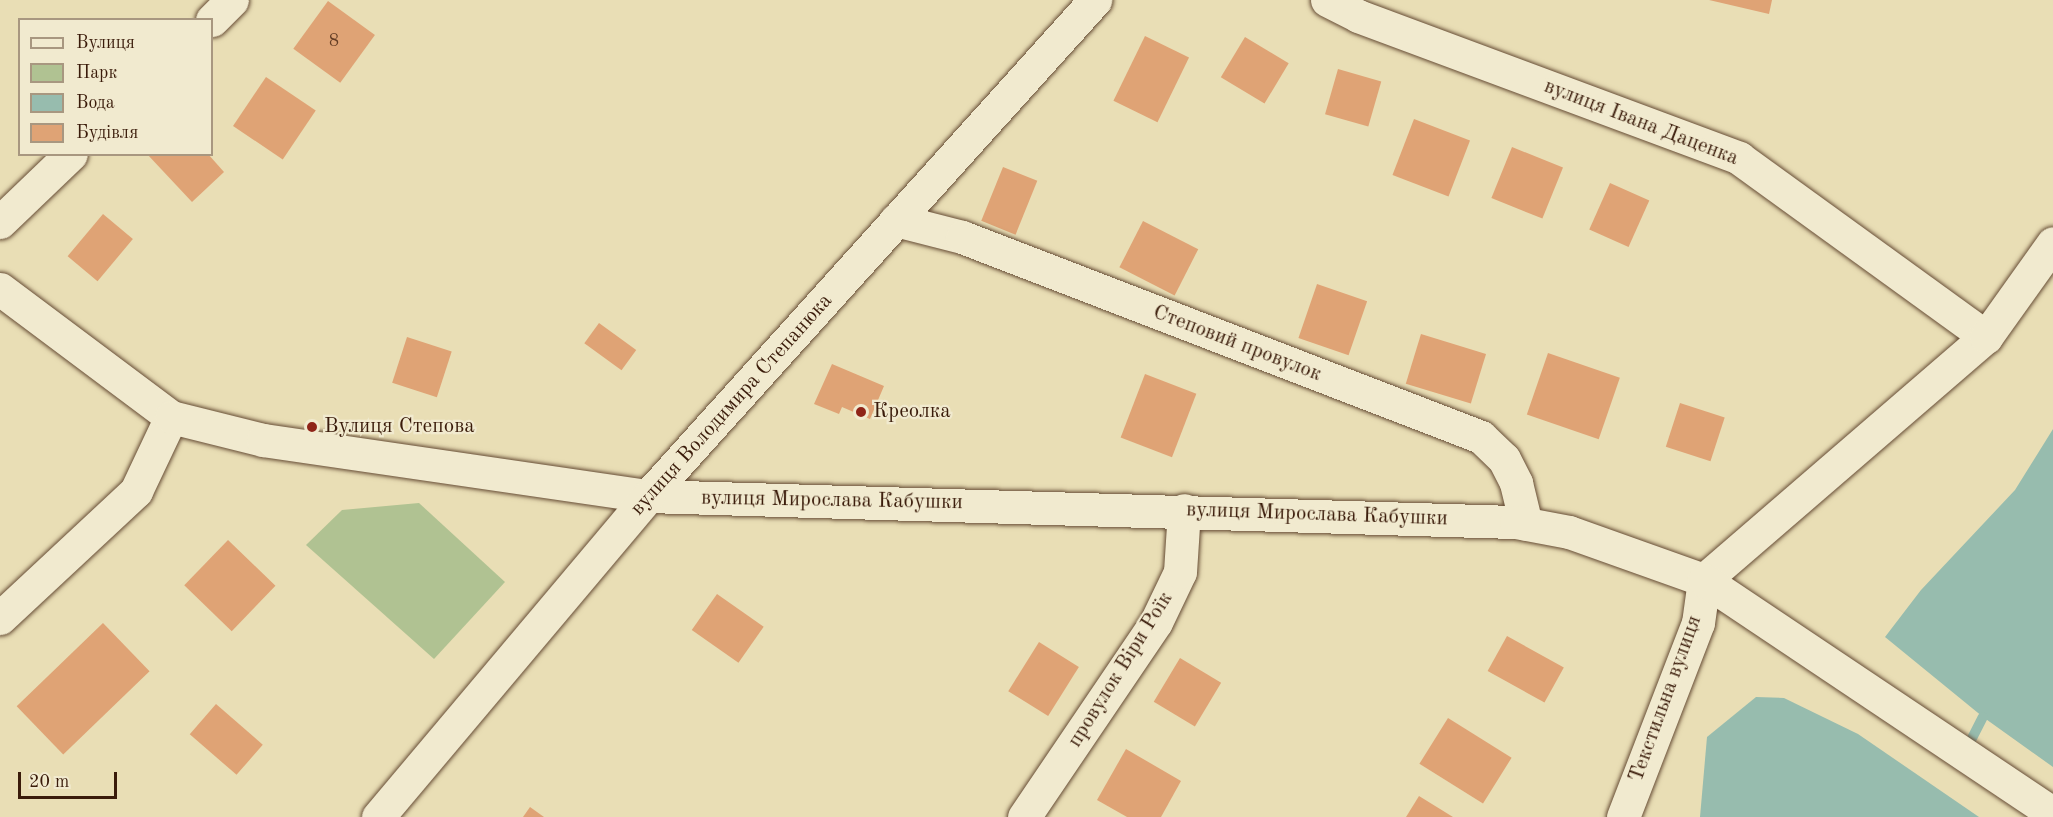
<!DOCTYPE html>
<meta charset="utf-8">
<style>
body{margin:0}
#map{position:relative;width:2053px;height:817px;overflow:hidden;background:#e9deb5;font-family:"Old Standard TT",serif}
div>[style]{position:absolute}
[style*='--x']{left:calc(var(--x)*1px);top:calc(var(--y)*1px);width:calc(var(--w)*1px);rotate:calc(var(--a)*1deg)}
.green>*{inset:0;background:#b0c292}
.water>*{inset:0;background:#97bcae}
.stream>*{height:10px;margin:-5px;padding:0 5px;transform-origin:5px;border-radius:5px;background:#97bcae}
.building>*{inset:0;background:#dfa375;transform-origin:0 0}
.roads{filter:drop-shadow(0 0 2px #664c35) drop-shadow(0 0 2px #664c35)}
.minor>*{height:33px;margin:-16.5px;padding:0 16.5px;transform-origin:16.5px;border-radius:16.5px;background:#f1eacf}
.tertiary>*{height:33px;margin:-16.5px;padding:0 16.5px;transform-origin:16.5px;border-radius:16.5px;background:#f1eacf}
.dots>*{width:16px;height:16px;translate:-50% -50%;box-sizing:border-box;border:3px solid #f1eacf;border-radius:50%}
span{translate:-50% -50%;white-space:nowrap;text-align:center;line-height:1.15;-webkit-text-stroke:4.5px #f1eacf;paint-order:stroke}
.number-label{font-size:18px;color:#633d25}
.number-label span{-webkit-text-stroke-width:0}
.street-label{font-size:21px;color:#3a1b0a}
.poi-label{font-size:21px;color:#3a1b0a}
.left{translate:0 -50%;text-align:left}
.legend{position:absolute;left:18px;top:18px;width:195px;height:138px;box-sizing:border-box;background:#f1eacf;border:2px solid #a89780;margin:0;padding:8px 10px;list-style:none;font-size:18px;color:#3a1b0a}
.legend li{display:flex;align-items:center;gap:12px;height:30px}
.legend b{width:30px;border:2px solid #a89780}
.scale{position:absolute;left:18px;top:772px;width:99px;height:27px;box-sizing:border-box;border:3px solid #3a1b0a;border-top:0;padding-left:8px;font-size:18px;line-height:21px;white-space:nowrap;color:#3a1b0a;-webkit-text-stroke:4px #f1eacf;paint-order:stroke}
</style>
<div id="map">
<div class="green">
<div style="clip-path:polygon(419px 503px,505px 582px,434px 659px,306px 545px,342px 510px)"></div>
</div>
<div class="water">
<div style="clip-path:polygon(2053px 429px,2053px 767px,1983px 717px,1885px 637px,1921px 590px,2015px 490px)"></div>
<div style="clip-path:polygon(1756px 697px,1784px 698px,1858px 734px,1979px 817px,1700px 817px,1707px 737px)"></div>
</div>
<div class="stream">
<div style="--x:1965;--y:752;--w:39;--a:-63"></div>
</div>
<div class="building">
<div style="clip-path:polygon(1709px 0,1772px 0,1769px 14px)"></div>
<div style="left:328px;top:1px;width:58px;height:59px;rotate:36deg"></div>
<div style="left:1145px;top:36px;width:49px;height:72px;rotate:26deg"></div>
<div style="left:1245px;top:37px;width:51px;height:47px;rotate:31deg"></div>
<div style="left:1338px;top:69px;width:45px;height:47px;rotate:16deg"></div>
<div style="left:266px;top:77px;width:60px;height:59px;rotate:34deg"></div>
<div style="left:1414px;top:119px;width:60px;height:60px;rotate:21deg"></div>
<div style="left:1512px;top:147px;width:55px;height:55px;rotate:22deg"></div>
<div style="clip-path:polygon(147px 154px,208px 154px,224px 172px,192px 202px)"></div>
<div style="left:1003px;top:167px;width:37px;height:58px;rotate:22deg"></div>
<div style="left:1610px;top:183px;width:43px;height:51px;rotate:24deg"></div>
<div style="left:103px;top:214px;width:39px;height:55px;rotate:40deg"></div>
<div style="left:1143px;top:221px;width:62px;height:52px;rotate:27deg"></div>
<div style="left:1317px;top:284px;width:53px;height:57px;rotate:19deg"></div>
<div style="left:599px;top:323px;width:46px;height:25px;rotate:36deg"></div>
<div style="left:1421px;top:334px;width:68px;height:52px;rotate:17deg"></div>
<div style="left:407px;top:337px;width:47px;height:48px;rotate:18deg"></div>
<div style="left:1548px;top:353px;width:76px;height:65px;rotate:19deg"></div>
<div style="clip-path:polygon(832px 364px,884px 386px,870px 419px,842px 407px,839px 414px,814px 404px)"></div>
<div style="left:1145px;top:374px;width:55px;height:68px;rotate:21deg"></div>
<div style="left:1680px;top:403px;width:47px;height:46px;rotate:18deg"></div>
<div style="left:228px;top:540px;width:66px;height:63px;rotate:44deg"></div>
<div style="left:717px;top:594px;width:57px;height:44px;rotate:35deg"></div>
<div style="left:103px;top:623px;width:67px;height:120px;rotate:46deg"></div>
<div style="left:1507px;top:636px;width:65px;height:40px;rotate:29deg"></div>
<div style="left:1039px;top:642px;width:47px;height:58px;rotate:32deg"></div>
<div style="left:1180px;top:658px;width:48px;height:51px;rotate:31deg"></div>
<div style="left:216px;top:704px;width:62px;height:40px;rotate:41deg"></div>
<div style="left:1448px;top:718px;width:75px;height:54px;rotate:32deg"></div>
<div style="clip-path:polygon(1126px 749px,1181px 781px,1161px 817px,1127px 817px,1097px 800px)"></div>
<div style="clip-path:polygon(1419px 796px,1453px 817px,1406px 817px)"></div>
<div style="clip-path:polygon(530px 807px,544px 817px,523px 817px)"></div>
</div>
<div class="roads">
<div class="minor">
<div style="--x:1327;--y:0;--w:35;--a:27"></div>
<div style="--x:1358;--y:16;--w:407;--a:20.4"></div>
<div style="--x:1739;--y:158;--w:305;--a:35.9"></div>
<div style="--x:212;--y:20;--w:28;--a:-45"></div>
<div style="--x:896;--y:220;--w:68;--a:14.4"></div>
<div style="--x:962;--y:237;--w:556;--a:21.07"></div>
<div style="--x:1481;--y:437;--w:32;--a:44"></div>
<div style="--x:1504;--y:459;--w:27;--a:63"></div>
<div style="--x:1516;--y:483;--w:42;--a:76.3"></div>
<div style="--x:0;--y:222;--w:98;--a:-43.8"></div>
<div style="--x:648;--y:496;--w:668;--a:-47.97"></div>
<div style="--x:0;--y:618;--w:186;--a:-43"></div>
<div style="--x:136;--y:491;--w:82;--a:-64.7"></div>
<div style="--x:1024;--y:817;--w:235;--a:-55.9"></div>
<div style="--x:1156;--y:622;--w:55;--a:-64.4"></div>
<div style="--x:1180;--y:572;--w:62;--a:-86.3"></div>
<div style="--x:1623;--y:817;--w:208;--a:-68.9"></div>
<div style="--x:1698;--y:623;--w:43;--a:-82.1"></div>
<div style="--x:1704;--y:580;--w:372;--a:-40.8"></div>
<div style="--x:1986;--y:337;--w:115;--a:-54.5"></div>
</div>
<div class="tertiary">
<div style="--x:0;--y:289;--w:214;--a:36.8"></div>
<div style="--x:171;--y:417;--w:95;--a:14"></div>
<div style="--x:263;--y:440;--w:389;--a:8.3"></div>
<div style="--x:648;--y:496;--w:868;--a:1.72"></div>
<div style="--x:1516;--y:522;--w:54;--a:10.7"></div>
<div style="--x:1569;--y:532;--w:143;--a:19.6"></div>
<div style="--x:1704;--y:580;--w:420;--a:33.8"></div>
<div style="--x:378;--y:817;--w:419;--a:-49.9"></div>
</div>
</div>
<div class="dots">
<div style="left:861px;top:412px;background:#8f2418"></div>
<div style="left:312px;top:427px;background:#8f2418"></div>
</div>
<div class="number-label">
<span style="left:334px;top:41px">8</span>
</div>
<div class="street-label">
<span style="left:1641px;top:123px;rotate:21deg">вулиця Івана Даценка</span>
<span style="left:1237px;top:344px;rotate:21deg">Степовий провулок</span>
<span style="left:732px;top:405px;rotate:-48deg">вулиця Володимира Степанюка</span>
<span style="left:832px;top:501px;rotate:1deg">вулиця Мирослава Кабушки</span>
<span style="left:1317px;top:515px;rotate:2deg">вулиця Мирослава Кабушки</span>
<span style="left:1121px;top:670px;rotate:-58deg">провулок Віри Роїк</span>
<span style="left:1666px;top:699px;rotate:-70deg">Текстильна вулиця</span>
</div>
<div class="poi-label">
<span class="left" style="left:873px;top:412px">Креолка</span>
<span class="left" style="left:324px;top:427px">Вулиця Степова</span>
</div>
<ul class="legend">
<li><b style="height:8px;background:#f1eacf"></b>Вулиця</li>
<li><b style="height:16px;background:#b0c292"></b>Парк</li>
<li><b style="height:16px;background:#97bcae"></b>Вода</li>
<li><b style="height:16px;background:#dfa375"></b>Будівля</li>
</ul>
<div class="scale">20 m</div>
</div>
